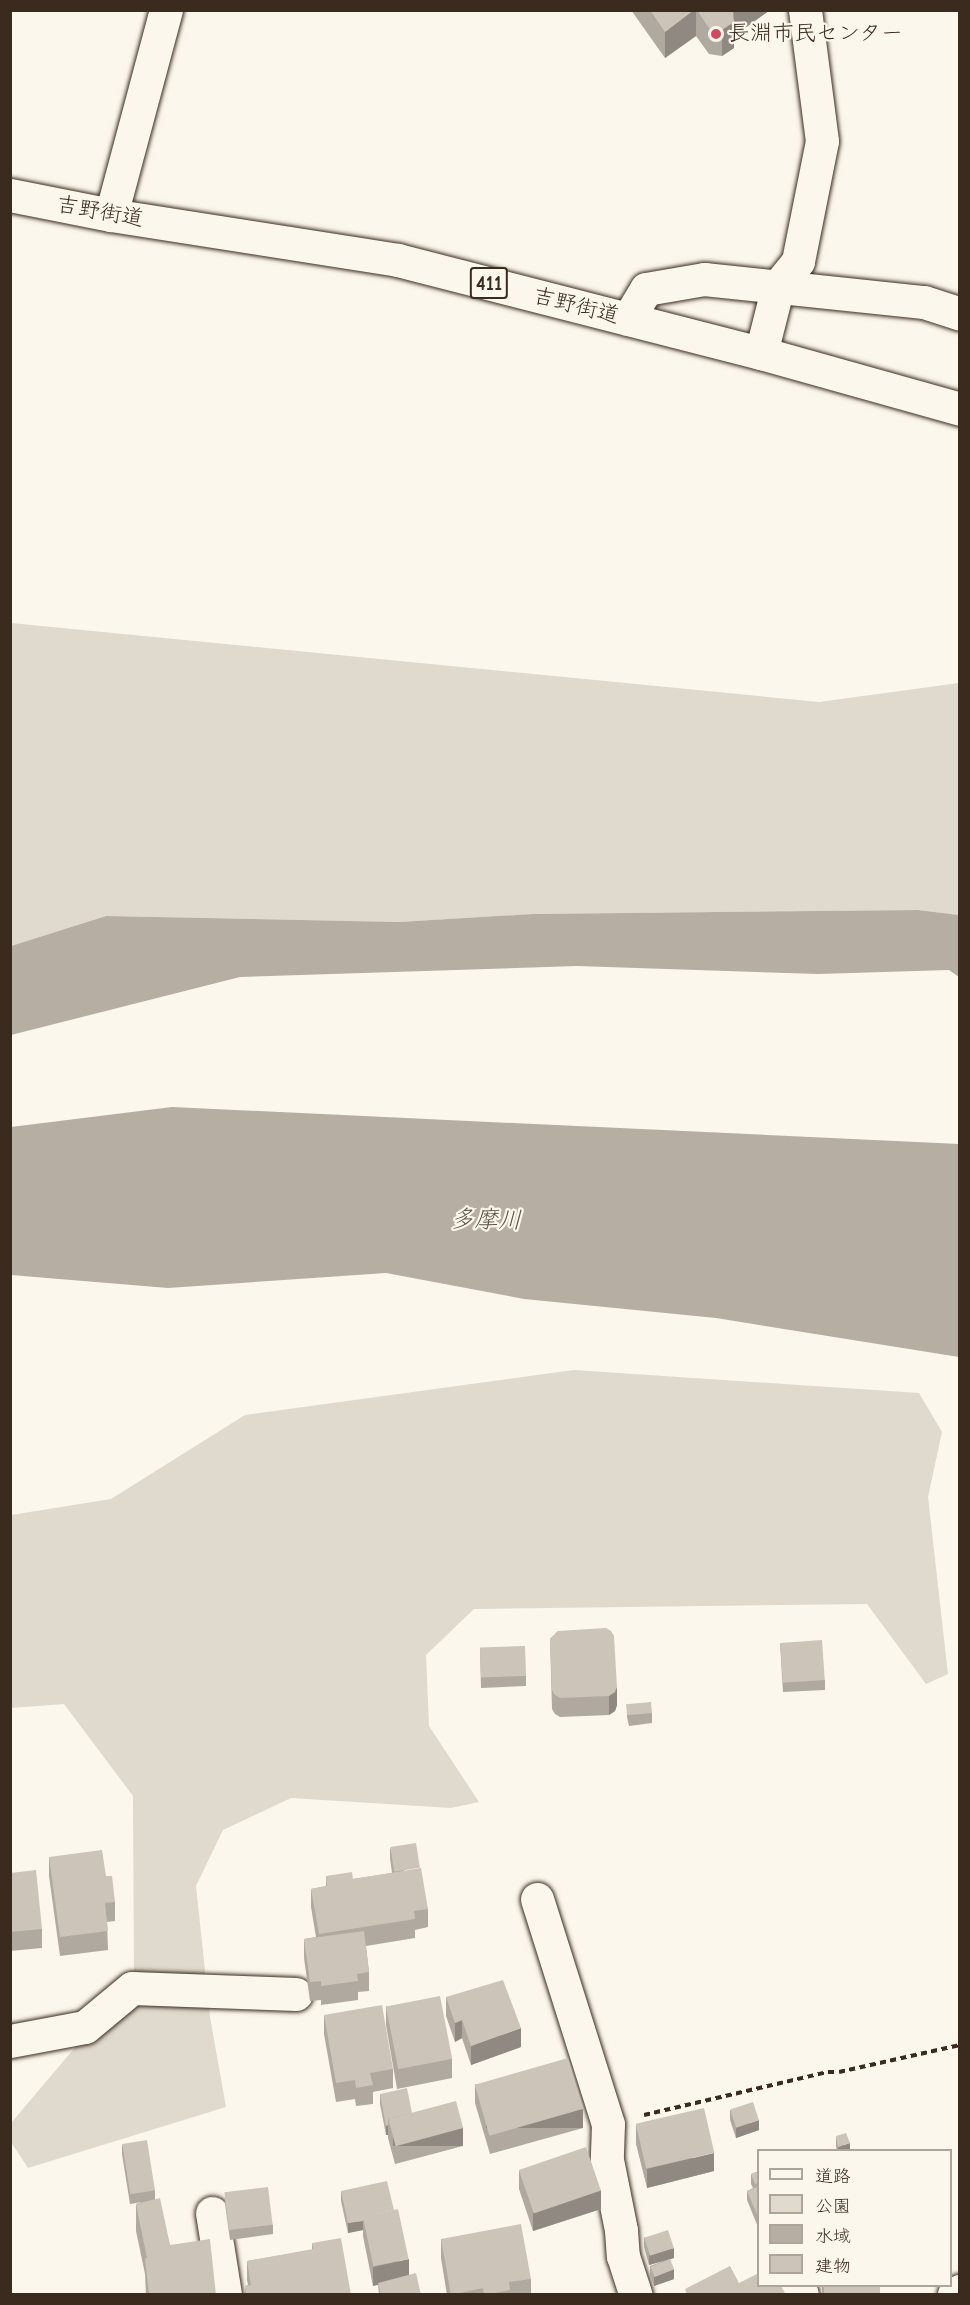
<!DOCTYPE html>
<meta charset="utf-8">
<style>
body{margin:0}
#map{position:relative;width:970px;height:2305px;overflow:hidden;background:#fbf7ec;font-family:"Comic Neue","Klee One",sans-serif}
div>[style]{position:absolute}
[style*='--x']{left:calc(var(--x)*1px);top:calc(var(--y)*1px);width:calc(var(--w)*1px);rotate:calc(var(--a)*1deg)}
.green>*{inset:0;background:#dfd9ce}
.water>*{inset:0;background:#b6aea2}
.path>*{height:4px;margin-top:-2px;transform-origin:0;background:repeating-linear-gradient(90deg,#3b2a1e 0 6px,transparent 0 10.5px)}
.roads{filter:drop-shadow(0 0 2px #3b2a1e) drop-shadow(0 0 2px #3b2a1e)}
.minor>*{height:33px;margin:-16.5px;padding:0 16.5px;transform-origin:16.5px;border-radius:16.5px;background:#fbf7ec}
.highway>*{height:33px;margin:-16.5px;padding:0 16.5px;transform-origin:16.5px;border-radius:16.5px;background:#fbf7ec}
.wall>*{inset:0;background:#afa99f;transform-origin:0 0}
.shaded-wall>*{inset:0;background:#8f8982;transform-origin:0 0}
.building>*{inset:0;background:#ccc4b9;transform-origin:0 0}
.dots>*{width:16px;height:16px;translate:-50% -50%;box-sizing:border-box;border:3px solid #fbf7ec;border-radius:50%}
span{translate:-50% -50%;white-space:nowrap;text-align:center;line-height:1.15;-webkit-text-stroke:4.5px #fbf7ec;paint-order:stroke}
.shield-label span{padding:2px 4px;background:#fbf7ec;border:2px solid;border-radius:4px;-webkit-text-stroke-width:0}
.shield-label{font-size:21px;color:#3b2a1e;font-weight:700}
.poi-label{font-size:22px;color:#3b2a1e}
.left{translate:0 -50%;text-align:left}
.street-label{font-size:22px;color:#3b2a1e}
.water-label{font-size:24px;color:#605246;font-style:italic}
.frame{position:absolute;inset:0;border:12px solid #3b2a1e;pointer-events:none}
.legend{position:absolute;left:757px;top:2149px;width:195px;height:138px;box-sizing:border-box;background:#fbf7ec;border:2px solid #aea59a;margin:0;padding:8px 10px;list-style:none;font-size:18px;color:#3b2a1e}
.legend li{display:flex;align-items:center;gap:12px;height:30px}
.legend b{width:30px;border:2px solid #aea59a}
</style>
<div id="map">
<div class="green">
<div style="clip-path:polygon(11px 623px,819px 702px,959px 683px,959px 915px,918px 910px,533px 914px,399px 922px,106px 916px,11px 946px)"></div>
<div style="clip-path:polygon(574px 1370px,919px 1393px,942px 1432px,928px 1497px,948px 1674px,926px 1684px,867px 1604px,474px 1609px,426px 1655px,429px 1726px,479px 1802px,451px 1808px,291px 1798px,223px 1830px,196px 1886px,210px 2017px,226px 2107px,28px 2168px,11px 2142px,11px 2123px,134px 1978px,133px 1796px,64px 1704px,11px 1708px,11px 1515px,111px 1499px,245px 1415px)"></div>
</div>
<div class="water">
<div style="clip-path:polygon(918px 910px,959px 915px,959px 977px,949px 970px,818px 974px,577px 966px,240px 977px,11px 1035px,11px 946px,106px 916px,399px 922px,533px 914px)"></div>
<div style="clip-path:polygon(172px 1107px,959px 1144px,959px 1357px,716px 1318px,524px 1299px,386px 1273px,168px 1288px,11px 1275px,11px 1127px)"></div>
</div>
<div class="path">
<div style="--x:644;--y:2115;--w:189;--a:-13.2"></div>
<div style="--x:828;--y:2072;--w:11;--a:0"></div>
<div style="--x:839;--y:2072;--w:124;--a:-12.6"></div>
</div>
<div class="roads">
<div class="minor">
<div style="--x:111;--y:215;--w:212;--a:-75"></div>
<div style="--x:628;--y:319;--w:35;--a:-59"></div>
<div style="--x:646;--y:289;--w:59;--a:-9.8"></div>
<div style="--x:704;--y:279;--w:221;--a:6"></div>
<div style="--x:924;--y:302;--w:38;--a:18"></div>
<div style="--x:761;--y:353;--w:69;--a:-75.8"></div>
<div style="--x:778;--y:286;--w:32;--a:-51"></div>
<div style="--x:798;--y:261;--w:122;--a:-78.7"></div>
<div style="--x:822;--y:141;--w:132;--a:-97.4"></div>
<div style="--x:537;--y:1899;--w:236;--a:72.5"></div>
<div style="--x:608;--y:2124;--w:36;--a:92"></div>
<div style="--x:607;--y:2160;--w:71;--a:78.7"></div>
<div style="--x:621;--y:2230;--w:26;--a:86"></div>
<div style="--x:623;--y:2256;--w:40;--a:72"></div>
<div style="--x:10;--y:2041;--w:76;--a:-10.6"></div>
<div style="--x:85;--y:2027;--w:61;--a:-39.7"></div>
<div style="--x:132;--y:1988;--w:164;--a:2.1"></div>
<div style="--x:212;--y:2213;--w:82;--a:80.9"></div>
<div style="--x:797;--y:2286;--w:9;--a:58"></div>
<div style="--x:954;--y:2294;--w:7;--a:-27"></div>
</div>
<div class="highway">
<div style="--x:10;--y:195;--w:103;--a:11.2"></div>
<div style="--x:111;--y:215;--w:291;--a:8.9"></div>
<div style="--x:398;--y:260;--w:375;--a:14.4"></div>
<div style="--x:761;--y:353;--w:207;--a:15.7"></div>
</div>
</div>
<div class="wall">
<div style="clip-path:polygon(631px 10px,770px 10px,734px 36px,734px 48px,722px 56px,709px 54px,696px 36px,665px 58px)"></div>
<div style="clip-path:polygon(558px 1631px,617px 1705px,615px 1711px,609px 1715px,560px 1717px,555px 1714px,552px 1709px,550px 1639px)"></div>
<div style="clip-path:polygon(780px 1643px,825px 1680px,825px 1690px,783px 1692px)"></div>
<div style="clip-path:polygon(480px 1648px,526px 1676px,526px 1686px,481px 1688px)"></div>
<div style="clip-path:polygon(627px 1707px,652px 1713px,652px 1723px,629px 1726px,627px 1717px)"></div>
<div style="clip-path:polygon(390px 1848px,428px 1909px,428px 1927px,415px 1930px,415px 1938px,366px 1946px,369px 1972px,369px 1991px,358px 1992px,358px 2000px,321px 2005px,321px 2000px,310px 2001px,304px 1958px,304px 1939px,316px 1937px,311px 1907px,311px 1889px,326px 1886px,326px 1876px,353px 1879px,392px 1873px,390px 1858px)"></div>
<div style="clip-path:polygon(49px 1857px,106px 1876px,115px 1902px,115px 1921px,107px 1922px,108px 1950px,60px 1956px,49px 1876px)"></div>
<div style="clip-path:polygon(10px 1873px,42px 1929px,42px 1948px,10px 1951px)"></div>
<div style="clip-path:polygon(446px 1997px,521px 2047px,471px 2065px,462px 2038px,455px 2042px,446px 2016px)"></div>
<div style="clip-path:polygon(386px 2006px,452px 2059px,452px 2078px,397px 2089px,386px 2025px)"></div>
<div style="clip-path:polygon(324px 2015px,393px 2069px,393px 2088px,373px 2092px,373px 2104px,356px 2106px,355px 2099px,336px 2102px,324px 2034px)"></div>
<div style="clip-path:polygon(475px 2084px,583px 2128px,490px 2154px,475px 2103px)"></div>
<div style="clip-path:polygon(380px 2094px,412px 2113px,463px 2146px,395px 2164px,388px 2138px,388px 2135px,386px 2135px,380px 2104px)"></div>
<div style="clip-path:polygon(730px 2110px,759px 2130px,736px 2138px,730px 2120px)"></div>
<div style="clip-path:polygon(636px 2125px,714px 2171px,647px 2188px,636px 2144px)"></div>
<div style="clip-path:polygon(836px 2136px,850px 2151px,837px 2151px,836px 2146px)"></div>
<div style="clip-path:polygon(122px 2144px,155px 2190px,155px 2199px,170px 2245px,216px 2295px,146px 2295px,145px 2274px,136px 2231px,136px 2204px,142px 2202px,130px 2204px,122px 2154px)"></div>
<div style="clip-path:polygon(519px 2170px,601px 2209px,533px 2231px,519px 2189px)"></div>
<div style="clip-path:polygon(759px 2171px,758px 2227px,747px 2200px,747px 2191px,753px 2188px,751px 2184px,751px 2174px)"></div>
<div style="clip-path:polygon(341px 2191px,409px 2275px,421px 2295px,379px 2295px,378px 2284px,373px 2286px,363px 2236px,363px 2230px,348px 2233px,341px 2201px)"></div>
<div style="clip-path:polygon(225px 2194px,273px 2225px,273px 2234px,230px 2240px,225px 2204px)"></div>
<div style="clip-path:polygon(644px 2237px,674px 2258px,670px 2259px,674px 2279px,654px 2286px,650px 2276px,650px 2266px,666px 2260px,649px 2265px,644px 2247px)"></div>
<div style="clip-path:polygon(441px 2239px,531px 2279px,531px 2295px,447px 2295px,441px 2258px)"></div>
<div style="clip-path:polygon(312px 2243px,351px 2295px,245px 2295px,245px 2286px,248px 2285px,247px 2280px,247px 2261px,312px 2250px)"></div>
<div style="left:822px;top:2286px;width:58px;height:9px"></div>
</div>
<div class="shaded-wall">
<div style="clip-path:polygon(694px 10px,696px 10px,696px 36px,665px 58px,665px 32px)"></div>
<div style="clip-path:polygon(733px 10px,770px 10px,734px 36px,734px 48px,722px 56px,722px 30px)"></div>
<div style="clip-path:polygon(617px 1687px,617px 1705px,615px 1711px,609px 1715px,609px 1696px)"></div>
<div style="clip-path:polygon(462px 2020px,462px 2038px,455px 2042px,455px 2023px)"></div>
<div style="clip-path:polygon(521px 2028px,521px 2047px,471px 2065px,471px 2046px)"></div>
<div style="left:583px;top:2109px;width:19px;height:97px;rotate:90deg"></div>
<div style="clip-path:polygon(759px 2120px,759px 2130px,736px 2138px,736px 2128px)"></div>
<div style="left:388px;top:2125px;width:10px;height:2px;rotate:90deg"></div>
<div style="left:463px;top:2128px;width:18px;height:70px;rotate:90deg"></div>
<div style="clip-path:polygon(850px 2143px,850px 2151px,838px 2151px,838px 2147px)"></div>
<div style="clip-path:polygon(714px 2153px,714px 2171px,647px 2188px,647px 2169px)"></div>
<div style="clip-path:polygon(601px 2190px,601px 2209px,533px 2231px,533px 2212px)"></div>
<div style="clip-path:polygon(363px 2221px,363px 2230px,348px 2233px,348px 2223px)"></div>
<div style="clip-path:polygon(674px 2248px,674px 2258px,649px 2265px,649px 2255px)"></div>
<div style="clip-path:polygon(409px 2259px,409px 2278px,373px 2286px,373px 2267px)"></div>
<div style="clip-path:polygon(674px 2269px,674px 2279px,654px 2286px,654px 2277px)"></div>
</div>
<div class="building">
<div style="clip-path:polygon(650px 10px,694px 10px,665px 32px)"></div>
<div style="clip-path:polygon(697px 10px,733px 10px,734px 22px,722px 30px,709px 28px)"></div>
<div style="clip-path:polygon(606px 1628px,611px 1631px,614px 1636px,617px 1687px,615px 1692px,609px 1696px,560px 1698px,555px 1695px,552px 1690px,550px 1639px,558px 1631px)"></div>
<div style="left:822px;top:1640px;width:40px;height:42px;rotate:86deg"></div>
<div style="left:525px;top:1646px;width:30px;height:45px;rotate:88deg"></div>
<div style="left:651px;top:1702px;width:11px;height:25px;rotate:85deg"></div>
<div style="left:416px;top:1843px;width:25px;height:26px;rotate:81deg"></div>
<div style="clip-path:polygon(102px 1850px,106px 1876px,112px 1876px,115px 1902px,105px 1903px,108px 1931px,60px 1937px,49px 1857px)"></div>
<div style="clip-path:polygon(421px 1868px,428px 1909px,414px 1911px,415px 1919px,319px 1934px,311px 1889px,327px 1886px,326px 1876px,352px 1872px,353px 1879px)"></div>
<div style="clip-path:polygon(36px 1870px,42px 1929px,10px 1932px,10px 1873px)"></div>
<div style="clip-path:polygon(364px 1931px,369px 1972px,357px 1974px,358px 1981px,321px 1986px,321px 1981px,310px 1982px,304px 1939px)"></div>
<div style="clip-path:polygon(503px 1980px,521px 2028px,471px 2046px,462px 2020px,455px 2023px,446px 1997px)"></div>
<div style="left:440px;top:1996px;width:64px;height:55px;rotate:79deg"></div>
<div style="clip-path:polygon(382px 2005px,393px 2069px,370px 2073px,373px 2085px,356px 2088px,355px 2080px,336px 2083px,324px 2015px)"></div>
<div style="left:568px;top:2058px;width:53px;height:97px;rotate:74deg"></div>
<div style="clip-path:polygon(407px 2088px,412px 2113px,388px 2119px,388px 2125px,386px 2126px,380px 2094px)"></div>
<div style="left:456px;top:2101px;width:28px;height:70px;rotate:75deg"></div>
<div style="left:753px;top:2102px;width:19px;height:24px;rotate:72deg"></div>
<div style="left:704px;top:2108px;width:46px;height:70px;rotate:77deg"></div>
<div style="clip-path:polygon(846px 2133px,850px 2143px,838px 2147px,836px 2136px)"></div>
<div style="left:147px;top:2140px;width:51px;height:25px;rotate:81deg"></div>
<div style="left:586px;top:2147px;width:46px;height:71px;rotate:71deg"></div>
<div style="clip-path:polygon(759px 2171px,759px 2183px,755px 2184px,751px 2174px)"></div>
<div style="clip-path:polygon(387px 2181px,394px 2210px,363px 2217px,363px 2221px,348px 2223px,341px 2191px)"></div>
<div style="clip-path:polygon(759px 2186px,759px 2217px,758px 2217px,747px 2191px)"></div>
<div style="left:268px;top:2187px;width:38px;height:44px;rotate:83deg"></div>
<div style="clip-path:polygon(160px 2198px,170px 2245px,210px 2239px,216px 2295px,149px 2295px,145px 2258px,147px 2258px,136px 2204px)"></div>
<div style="left:398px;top:2209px;width:51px;height:36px;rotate:78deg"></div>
<div style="clip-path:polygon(521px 2224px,531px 2279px,509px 2282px,510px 2290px,484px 2295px,483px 2288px,451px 2295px,441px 2239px)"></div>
<div style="left:668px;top:2230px;width:19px;height:25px;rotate:72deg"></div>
<div style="clip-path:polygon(341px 2238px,351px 2295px,246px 2295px,245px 2286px,251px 2285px,247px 2261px,313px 2249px,312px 2243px)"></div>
<div style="left:670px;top:2259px;width:11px;height:21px;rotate:68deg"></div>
<div style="clip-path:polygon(730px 2266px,739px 2283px,759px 2273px,759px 2286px,781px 2286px,786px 2295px,687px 2295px,685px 2289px)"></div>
<div style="clip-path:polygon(416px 2273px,421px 2295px,381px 2295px,378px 2283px)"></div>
<div style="left:824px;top:2286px;width:56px;height:10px"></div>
</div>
<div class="dots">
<div style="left:716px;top:34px;background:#d1495b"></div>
</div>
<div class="shield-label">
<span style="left:489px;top:283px">411</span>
</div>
<div class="poi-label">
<span class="left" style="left:728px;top:34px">長淵市民センター</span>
</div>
<div class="street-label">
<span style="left:100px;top:212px;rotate:10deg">吉野街道</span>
<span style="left:576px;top:306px;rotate:14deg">吉野街道</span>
</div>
<div class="water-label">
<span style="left:486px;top:1220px;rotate:1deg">多摩川</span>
</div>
<div class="frame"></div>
<ul class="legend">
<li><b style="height:8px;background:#fbf7ec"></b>道路</li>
<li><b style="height:16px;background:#dfd9ce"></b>公園</li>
<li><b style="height:16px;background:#b6aea2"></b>水域</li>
<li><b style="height:16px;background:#ccc4b9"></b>建物</li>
</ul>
</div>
